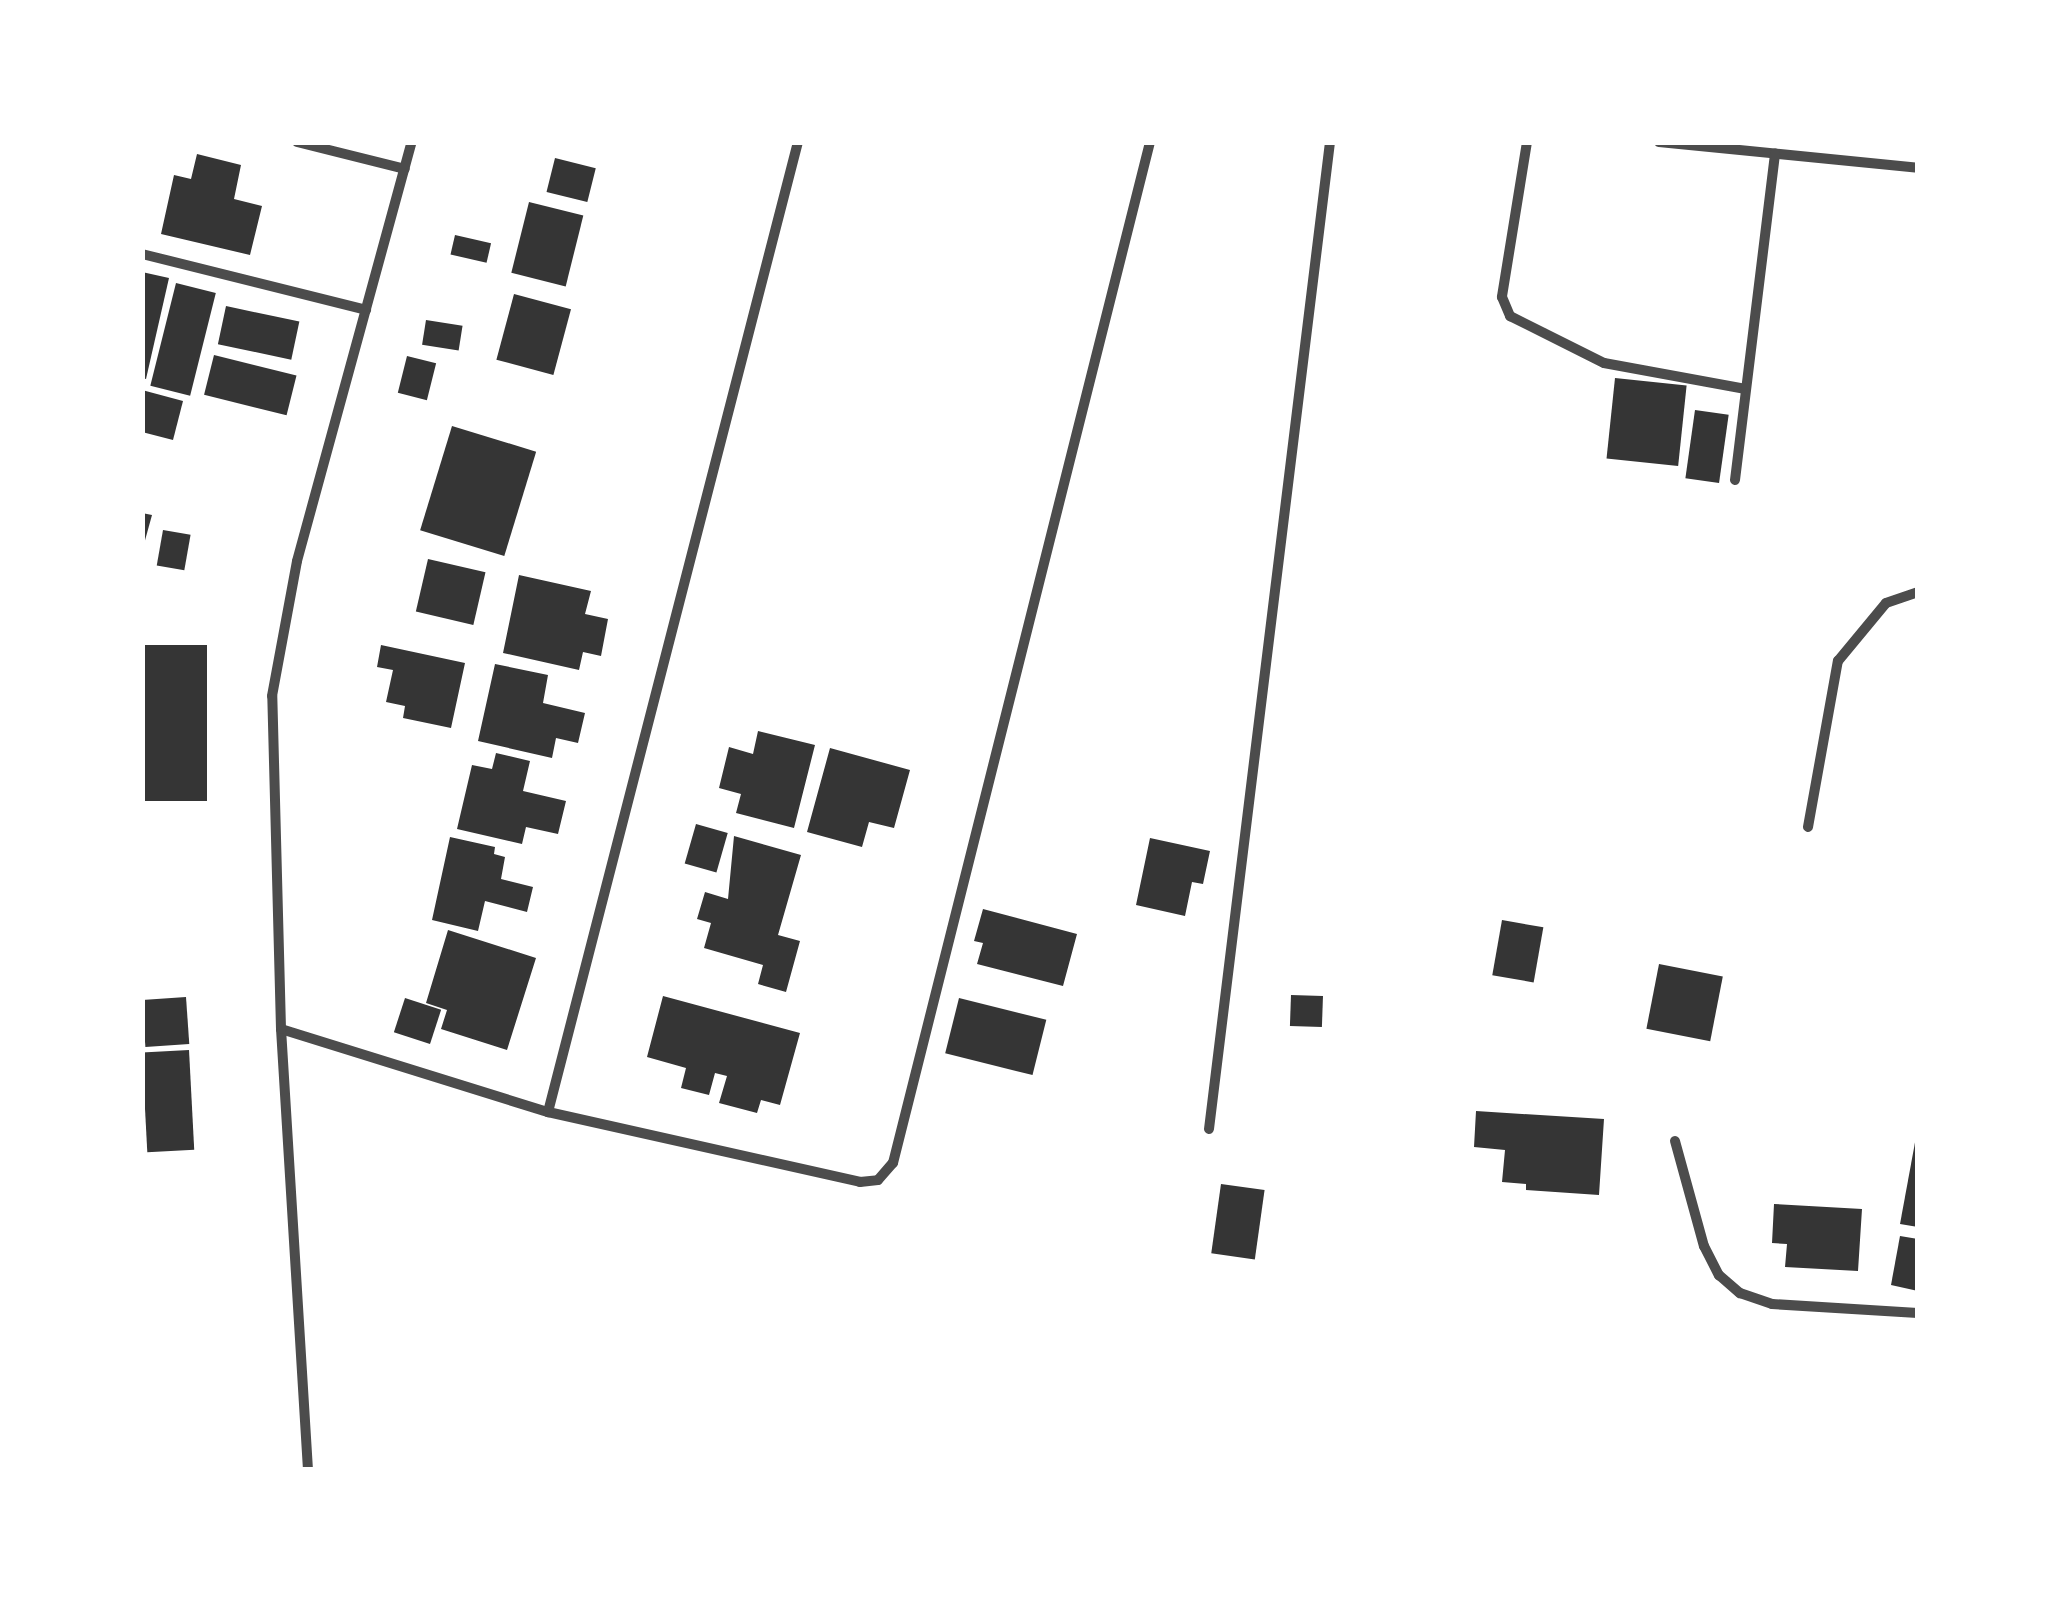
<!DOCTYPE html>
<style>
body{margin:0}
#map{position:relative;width:2060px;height:1612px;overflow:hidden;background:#fff;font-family:Cabin,sans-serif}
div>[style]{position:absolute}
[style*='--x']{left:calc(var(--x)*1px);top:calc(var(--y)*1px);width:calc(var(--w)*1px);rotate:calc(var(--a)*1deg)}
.building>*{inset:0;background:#353535;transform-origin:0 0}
.minor>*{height:10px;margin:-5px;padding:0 5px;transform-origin:5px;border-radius:5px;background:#4c4c4c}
span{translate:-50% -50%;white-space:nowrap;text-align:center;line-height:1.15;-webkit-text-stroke:10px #fff;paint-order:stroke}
.frame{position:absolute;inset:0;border:145px solid #fff;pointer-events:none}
</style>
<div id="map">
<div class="building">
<div style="clip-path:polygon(197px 154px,241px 165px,234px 199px,262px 206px,250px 255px,161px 234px,174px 175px,191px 179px)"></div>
<div style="left:555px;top:158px;width:42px;height:35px;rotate:14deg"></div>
<div style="left:529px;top:202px;width:56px;height:73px;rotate:14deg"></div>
<div style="left:455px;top:235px;width:37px;height:20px;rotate:13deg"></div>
<div style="clip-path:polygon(142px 272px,169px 278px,146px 379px,142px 378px)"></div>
<div style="left:176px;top:283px;width:41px;height:106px;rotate:14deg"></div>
<div style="left:514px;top:294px;width:59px;height:68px;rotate:15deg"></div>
<div style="left:226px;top:306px;width:75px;height:39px;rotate:12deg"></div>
<div style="left:426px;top:320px;width:37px;height:25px;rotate:9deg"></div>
<div style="left:214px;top:355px;width:85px;height:41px;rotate:14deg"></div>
<div style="left:407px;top:356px;width:30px;height:38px;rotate:14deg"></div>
<div style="left:1615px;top:378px;width:72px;height:81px;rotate:6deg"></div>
<div style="clip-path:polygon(142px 390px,183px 401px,173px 440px,142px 432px)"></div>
<div style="left:1695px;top:410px;width:34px;height:69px;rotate:8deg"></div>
<div style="left:452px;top:426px;width:88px;height:109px;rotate:17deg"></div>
<div style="clip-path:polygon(142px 513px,152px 515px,144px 544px,142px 544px)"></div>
<div style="left:163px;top:530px;width:28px;height:36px;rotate:10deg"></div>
<div style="left:428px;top:559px;width:59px;height:54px;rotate:13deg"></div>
<div style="clip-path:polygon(519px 575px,591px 591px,585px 614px,608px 619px,601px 656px,583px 652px,579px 670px,503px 653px)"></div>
<div style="left:142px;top:645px;width:65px;height:156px"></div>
<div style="clip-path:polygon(381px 645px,465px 663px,451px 728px,403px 718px,405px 706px,386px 702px,393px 670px,377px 667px)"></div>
<div style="clip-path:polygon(495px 664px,548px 675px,543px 703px,585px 713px,578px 743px,556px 738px,552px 758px,478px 741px)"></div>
<div style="clip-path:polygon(758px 731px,815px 745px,794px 828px,736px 813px,741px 794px,719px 788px,729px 747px,753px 754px)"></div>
<div style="clip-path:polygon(830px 748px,910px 770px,894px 828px,869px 822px,862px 847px,807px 832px)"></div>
<div style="clip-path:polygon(496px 753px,530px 761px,523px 791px,566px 801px,558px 834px,526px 827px,522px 844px,457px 829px,472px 765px,492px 769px)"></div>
<div style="left:696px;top:824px;width:33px;height:41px;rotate:16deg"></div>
<div style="clip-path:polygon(734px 836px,801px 855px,778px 935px,800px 941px,786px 992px,758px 984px,763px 965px,704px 948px,711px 923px,697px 919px,705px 892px,728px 899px)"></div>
<div style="clip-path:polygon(450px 837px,495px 847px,494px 854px,505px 857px,501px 879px,533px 887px,527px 912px,485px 901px,478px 931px,432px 920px)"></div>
<div style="clip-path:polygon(1150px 838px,1210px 851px,1203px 884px,1192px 882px,1185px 916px,1136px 905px)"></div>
<div style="clip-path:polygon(983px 909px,1077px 934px,1063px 986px,977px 964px,983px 943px,974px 941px)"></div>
<div style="left:1502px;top:920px;width:42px;height:56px;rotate:10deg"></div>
<div style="clip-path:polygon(448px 930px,536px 958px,507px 1050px,441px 1029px,447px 1010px,426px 1003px)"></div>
<div style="left:1659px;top:964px;width:65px;height:66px;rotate:11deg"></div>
<div style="left:1291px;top:995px;width:32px;height:31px;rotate:2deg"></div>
<div style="clip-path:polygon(663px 996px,800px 1033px,780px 1105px,761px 1100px,757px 1113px,719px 1103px,727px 1076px,715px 1073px,709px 1095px,681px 1088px,686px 1068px,647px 1057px)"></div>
<div style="left:186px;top:997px;width:47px;height:44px;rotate:86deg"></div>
<div style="left:405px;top:998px;width:38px;height:36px;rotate:18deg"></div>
<div style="left:959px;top:998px;width:90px;height:57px;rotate:14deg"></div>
<div style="left:189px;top:1050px;width:100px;height:47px;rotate:87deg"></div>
<div style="clip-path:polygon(1476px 1111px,1604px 1119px,1599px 1195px,1526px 1190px,1526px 1184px,1502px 1182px,1505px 1150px,1474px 1147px)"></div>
<div style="clip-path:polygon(1916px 1137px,1918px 1138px,1918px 1227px,1900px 1224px)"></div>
<div style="left:1221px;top:1184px;width:44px;height:70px;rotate:8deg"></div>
<div style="clip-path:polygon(1774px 1204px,1862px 1209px,1858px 1271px,1785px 1267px,1787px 1244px,1772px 1243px)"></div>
<div style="clip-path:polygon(1900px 1236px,1918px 1239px,1918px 1291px,1891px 1285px)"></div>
</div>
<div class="minor">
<div style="--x:297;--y:142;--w:111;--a:14"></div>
<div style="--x:1527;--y:142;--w:157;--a:99.2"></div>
<div style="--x:1502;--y:297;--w:21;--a:67"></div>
<div style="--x:1510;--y:316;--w:105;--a:26.6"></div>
<div style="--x:1604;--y:363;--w:144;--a:10.4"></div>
<div style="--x:1659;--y:142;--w:260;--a:5.7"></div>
<div style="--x:142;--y:254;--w:231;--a:14"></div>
<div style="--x:1735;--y:480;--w:329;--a:-83"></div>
<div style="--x:1808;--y:827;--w:169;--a:-79.8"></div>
<div style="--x:1838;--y:661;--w:75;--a:-50.4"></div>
<div style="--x:1886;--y:603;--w:34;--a:-19"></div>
<div style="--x:281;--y:1029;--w:280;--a:17.3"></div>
<div style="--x:548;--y:1112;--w:320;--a:12.6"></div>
<div style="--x:860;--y:1182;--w:18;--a:-6"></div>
<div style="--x:878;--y:1180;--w:23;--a:-49"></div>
<div style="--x:893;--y:1163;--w:1053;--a:-75.87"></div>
<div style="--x:548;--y:1112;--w:1002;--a:-75.55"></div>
<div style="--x:1209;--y:1129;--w:994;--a:-83.01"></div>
<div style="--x:1675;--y:1141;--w:109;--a:74.6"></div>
<div style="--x:1704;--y:1246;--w:33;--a:63"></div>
<div style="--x:1719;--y:1275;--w:28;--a:41"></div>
<div style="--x:1740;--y:1293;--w:34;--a:19"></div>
<div style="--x:1772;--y:1304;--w:146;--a:3.5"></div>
<div style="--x:308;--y:1470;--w:442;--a:-93.5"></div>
<div style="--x:281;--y:1029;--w:333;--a:-91.5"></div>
<div style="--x:272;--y:696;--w:137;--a:-79.5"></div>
<div style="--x:297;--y:561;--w:434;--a:-74.7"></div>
</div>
<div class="frame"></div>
</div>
